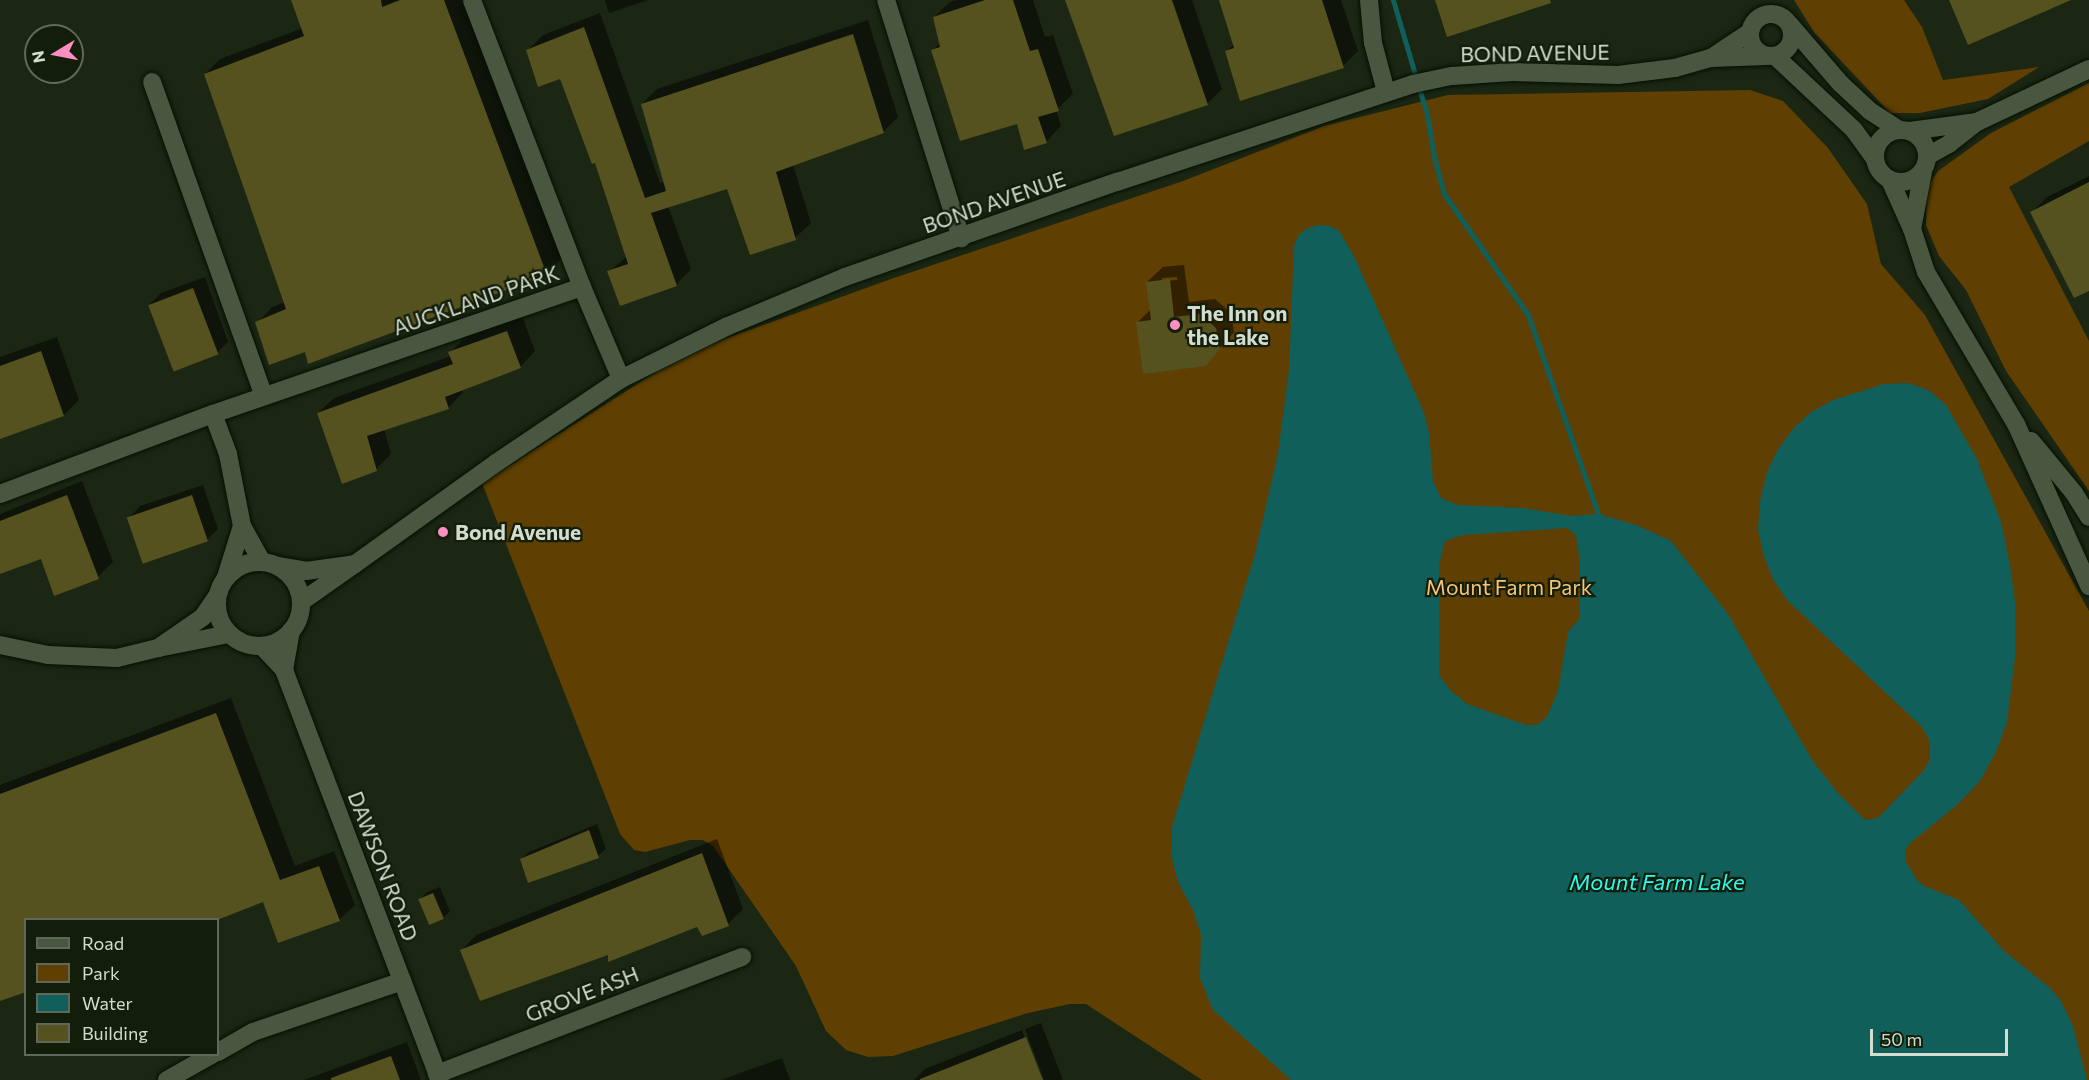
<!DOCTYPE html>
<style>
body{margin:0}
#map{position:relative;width:2089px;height:1080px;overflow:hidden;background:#1b2713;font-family:Commissioner,sans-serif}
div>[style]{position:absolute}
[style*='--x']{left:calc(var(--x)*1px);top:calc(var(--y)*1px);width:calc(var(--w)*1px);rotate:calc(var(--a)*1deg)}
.green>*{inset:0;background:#5f3f02}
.water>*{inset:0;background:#105f5b}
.shadow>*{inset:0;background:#0007}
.stream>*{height:5px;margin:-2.5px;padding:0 2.5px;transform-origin:2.5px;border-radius:2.5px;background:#105f5b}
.building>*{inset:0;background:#56521f;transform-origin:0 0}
.roads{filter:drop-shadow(0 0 2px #061001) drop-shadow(0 0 2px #061001)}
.minor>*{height:18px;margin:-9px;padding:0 9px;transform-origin:9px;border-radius:9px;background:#495741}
.minor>.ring{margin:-9px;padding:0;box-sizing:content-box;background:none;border:18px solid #495741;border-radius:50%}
.tertiary>*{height:18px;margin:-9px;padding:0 9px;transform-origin:9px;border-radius:9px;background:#495741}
.tertiary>.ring{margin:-9px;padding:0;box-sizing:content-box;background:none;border:18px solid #495741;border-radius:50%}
.dots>*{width:16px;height:16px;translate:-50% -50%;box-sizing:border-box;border:3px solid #121d0a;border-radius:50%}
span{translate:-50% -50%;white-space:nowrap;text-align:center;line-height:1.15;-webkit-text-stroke:4.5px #121d0a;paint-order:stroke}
.street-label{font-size:21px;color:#d4dccf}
.poi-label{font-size:21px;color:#d4dccf;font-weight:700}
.left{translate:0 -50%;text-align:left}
.park-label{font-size:21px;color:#fbc471}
.water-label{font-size:22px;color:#2dfbf2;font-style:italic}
.legend{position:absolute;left:24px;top:918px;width:195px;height:138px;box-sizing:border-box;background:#121d0a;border:2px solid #606959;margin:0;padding:8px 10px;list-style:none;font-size:18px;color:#d4dccf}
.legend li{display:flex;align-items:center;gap:12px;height:30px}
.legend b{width:30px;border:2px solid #606959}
.north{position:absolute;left:24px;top:24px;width:60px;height:60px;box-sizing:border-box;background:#121d0a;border:2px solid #606959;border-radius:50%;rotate:260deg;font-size:16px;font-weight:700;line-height:24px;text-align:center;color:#d4dccf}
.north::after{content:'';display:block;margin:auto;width:21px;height:27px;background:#fc8fc2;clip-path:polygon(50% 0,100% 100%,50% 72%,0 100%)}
.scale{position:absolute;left:1870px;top:1029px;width:138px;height:27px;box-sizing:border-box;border:3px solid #d4dccf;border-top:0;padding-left:8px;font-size:18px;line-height:21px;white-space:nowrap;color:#d4dccf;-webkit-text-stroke:4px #121d0a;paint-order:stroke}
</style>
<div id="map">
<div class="green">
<div style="clip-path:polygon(1794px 0,1904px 0,1922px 27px,1943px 80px,2039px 67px,1988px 99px,1920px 113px,1890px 113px,1814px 32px)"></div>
<div style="clip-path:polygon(2089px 83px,2089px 141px,2009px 187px,2089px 341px,2089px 491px,2006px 371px,1966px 290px,1939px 256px,1926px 225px,1927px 188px,1938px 171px,1991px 133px)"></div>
<div style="clip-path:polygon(1750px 90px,1783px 101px,1828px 148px,1867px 204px,1881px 264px,1925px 315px,2089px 611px,2089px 1080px,1202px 1080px,1086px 1004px,1070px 1004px,1028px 1013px,893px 1056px,868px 1057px,846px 1050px,826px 1031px,796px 966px,713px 846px,703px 840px,690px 840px,645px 852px,634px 850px,620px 834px,482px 483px,686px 353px,891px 279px,1183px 181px,1324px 126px,1448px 95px)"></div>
</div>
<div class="water">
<div style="clip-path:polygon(evenodd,1318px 225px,1330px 226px,1339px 231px,1354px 256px,1424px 413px,1429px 433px,1433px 481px,1441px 498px,1458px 505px,1522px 508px,1571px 516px,1598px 514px,1636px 525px,1671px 541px,1728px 614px,1812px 760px,1837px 792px,1865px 820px,1878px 818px,1925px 769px,1930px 759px,1930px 741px,1921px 726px,1787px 600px,1773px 579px,1764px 557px,1758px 530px,1760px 501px,1767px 472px,1777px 451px,1793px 429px,1811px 412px,1833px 400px,1884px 384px,1908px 383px,1928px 390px,1946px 405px,1977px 459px,2001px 522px,2010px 565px,2015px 602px,2015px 657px,2007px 722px,1996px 752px,1980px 781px,1957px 805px,1909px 844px,1905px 851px,1906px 862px,1917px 880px,1924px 886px,1959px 900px,2004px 951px,2050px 988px,2061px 1001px,2073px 1026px,2087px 1080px,1291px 1080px,1213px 1010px,1200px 978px,1201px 935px,1193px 910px,1178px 882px,1171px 855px,1172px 827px,1255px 554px,1278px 453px,1289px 370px,1294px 246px,1298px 236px,1306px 229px,1318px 225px,1567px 528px,1576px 535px,1580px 563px,1580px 618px,1568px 632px,1558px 691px,1547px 717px,1537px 725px,1526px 725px,1467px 704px,1450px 690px,1439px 675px,1439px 565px,1445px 541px,1463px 535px,1567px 528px)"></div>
</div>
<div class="shadow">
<div style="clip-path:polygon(292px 0,464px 0,562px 258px,546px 274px,306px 350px,257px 323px,272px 307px,285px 302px,205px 74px,220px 59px,303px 28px)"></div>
<div style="clip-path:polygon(605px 0,648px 0,609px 13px)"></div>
<div style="clip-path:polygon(957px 0,1033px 0,1045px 37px,1053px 35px,1073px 94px,1056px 110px,1061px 126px,1046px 142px,933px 50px,941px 42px,934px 17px,950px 2px)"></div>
<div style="clip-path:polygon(1068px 0,1192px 0,1222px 89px,1207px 104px)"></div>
<div style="clip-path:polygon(1220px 0,1341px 0,1358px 51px,1343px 66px,1226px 52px,1234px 44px)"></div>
<div style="clip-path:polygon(600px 13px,660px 183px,665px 182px,642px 104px,657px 89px,868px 20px,898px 117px,883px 132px,793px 165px,811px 223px,795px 238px,728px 187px,668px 206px,691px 269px,676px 285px,609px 272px,627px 256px,596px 161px,561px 77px,528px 50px,543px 35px)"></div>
<div style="clip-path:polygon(2089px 176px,2089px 289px,2032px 212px,2047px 197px)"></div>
<div style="clip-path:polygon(evenodd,1184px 265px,1189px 302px,1215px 299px,1231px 313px,1234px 332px,1205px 365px,1138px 322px,1151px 309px,1147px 282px,1163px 267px,1184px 265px,1177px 277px,1177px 280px,1162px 281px,1162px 278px,1177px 277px)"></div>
<div style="clip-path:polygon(205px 277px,228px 342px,217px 353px,150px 304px,161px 293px)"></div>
<div style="clip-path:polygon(522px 316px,535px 351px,520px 367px,462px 389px,463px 392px,448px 408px,384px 429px,391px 454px,376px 469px,318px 413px,334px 398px,451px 356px,450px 353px,465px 337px)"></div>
<div style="clip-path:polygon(57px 337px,79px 400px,64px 415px,0 437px,0 357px)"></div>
<div style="clip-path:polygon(82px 481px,113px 562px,98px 577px,42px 557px,0 564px,0 514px)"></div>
<div style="clip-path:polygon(203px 485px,218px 529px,207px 540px,129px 518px,140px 506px)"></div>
<div style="clip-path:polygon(231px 698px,295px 866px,334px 851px,355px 905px,339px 920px,264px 900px,26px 920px,0 1000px,0 785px)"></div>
<div style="clip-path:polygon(597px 824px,606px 849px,598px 856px,521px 859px,529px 852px)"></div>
<div style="clip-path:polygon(717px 839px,743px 909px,728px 924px,698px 925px,461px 951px,476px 935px)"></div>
<div style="clip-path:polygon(440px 887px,450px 911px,443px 918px,420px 899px,427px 892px)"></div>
<div style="clip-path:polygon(1041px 1023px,1063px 1080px,1044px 1080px,1025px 1029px)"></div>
<div style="clip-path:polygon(1022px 1030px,1041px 1080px,914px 1080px,925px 1069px)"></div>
<div style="clip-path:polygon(407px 1042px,421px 1080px,304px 1080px)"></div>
<div style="clip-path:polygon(782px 1058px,790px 1080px,721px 1080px)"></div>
</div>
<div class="stream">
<div style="--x:1393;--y:0;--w:120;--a:73.5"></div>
<div style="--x:1427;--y:115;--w:43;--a:80.5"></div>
<div style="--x:1434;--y:157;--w:38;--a:75"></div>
<div style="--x:1444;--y:194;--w:147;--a:55.2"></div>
<div style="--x:1528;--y:315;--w:211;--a:70.6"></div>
</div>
<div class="building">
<div style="clip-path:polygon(291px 0,381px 0,382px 7px,400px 0,444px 0,547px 275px,308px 364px,305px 352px,269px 365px,255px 322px,286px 309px,204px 74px,304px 36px)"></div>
<div style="clip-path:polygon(985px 0,1013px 0,1030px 51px,1038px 49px,1059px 111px,1038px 117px,1047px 143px,1024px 150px,1017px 124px,960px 141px,931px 50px,940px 47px,933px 17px)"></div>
<div style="clip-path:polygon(1065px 0,1172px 0,1208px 105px,1114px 136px)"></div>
<div style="clip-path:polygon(1219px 0,1322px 0,1344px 68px,1240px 101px,1225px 51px,1234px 48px)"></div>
<div style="clip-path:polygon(1435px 0,1550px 0,1551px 3px,1447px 37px)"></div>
<div style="clip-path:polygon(1949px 0,2071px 0,1968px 45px)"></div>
<div style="clip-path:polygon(584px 27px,645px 198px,666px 191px,641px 104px,853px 34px,884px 133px,776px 172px,796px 240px,750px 255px,727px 189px,651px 213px,677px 286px,620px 306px,607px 271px,628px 264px,595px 163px,592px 164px,560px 79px,538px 87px,526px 50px)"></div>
<div style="clip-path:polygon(2089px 182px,2089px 291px,2074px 298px,2030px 212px)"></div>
<div style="clip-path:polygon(1170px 279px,1174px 317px,1200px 314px,1216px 328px,1220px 349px,1206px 366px,1143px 374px,1136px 322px,1151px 320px,1146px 282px)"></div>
<div style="left:193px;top:288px;width:71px;height:48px;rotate:69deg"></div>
<div style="clip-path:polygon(507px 331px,521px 368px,445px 397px,449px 409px,367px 436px,377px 471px,342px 484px,317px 413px,453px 364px,448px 352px)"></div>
<div style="clip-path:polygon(41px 351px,64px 416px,0 439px,0 366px)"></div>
<div style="clip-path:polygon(67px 495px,99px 579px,54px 596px,41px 559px,0 574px,0 521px)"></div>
<div style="left:192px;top:495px;width:49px;height:69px;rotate:71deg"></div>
<div style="clip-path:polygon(216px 713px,280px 880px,319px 866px,340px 921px,278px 943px,263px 902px,217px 920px,26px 920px,26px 992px,0 1001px,0 794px)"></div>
<div style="clip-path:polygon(589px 830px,599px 858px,528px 883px,520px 859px)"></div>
<div style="clip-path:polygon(702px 853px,729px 926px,702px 936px,697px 927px,608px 962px,608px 955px,480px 1001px,460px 950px)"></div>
<div style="left:433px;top:893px;width:28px;height:16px;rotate:67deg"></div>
<div style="clip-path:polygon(1026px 1037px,1043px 1080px,920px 1080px,920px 1079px)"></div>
<div style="clip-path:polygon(391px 1056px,400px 1080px,331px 1080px,331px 1078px)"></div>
</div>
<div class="roads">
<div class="minor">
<div style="--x:886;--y:0;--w:250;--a:72.5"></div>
<div style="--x:1369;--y:0;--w:43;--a:84.7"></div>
<div style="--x:1373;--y:43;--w:51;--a:75.1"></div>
<div style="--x:1711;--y:58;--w:47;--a:-33.7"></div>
<div style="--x:152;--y:82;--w:333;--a:70.4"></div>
<div style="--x:1977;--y:122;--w:124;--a:-25.3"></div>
<div style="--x:1910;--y:131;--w:68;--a:-7.7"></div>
<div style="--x:1977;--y:122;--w:36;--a:142"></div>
<div style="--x:1949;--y:144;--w:25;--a:151"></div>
<div style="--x:582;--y:287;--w:100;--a:67"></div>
<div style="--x:213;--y:414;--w:390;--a:-19"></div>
<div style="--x:582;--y:287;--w:307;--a:-111"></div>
<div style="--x:0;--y:494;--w:228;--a:-20.6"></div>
<div style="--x:213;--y:414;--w:43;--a:69.4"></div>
<div style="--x:228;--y:454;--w:73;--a:79"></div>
<div class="ring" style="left:217px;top:562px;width:66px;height:66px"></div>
<div style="--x:355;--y:564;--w:173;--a:-35.6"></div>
<div style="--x:496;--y:463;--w:151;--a:-33.9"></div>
<div style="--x:621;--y:379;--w:119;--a:-26.4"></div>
<div style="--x:728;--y:326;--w:127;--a:-22.7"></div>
<div style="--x:845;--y:277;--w:288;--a:-19.3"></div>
<div style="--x:1117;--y:182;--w:312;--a:-18.3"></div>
<div style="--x:1413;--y:84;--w:40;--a:-12"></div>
<div style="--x:1452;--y:76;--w:60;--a:-3.8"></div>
<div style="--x:1512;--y:72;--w:106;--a:1.6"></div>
<div style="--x:1618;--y:75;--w:57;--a:-7"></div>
<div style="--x:1675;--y:68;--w:37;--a:-16"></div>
<div style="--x:1711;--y:58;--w:55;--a:-2.1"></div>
<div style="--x:279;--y:566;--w:27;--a:10"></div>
<div style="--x:306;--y:571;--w:49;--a:-8.1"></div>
<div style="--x:355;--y:564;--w:66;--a:144.9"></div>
<div style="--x:226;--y:577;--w:53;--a:-72.6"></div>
<div style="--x:242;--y:526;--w:41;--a:60.9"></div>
<div style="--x:217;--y:596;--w:25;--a:124"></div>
<div style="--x:203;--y:617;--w:55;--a:145.4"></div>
<div style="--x:158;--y:648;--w:72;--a:-11.2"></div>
<div style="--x:0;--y:645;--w:49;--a:11.8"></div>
<div style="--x:48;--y:655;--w:69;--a:2.5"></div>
<div style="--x:117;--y:658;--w:42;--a:-13.7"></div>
<div style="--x:262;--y:646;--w:33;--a:47"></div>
<div style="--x:284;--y:670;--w:40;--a:-80"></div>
<div style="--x:284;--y:670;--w:439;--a:69.2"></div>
<div style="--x:218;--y:1052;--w:40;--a:-29.7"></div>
<div style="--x:253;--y:1032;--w:158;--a:-18.8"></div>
<div style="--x:437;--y:1074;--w:327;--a:-21"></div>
<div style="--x:167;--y:1080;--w:53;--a:-29.5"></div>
</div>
<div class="tertiary">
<div class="ring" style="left:1750px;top:14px;width:24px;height:24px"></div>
<div style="--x:1790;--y:25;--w:78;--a:49.2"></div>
<div style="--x:1841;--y:84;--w:40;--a:43"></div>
<div style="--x:1870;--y:111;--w:35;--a:33"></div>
<div style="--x:1775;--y:56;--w:108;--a:43.1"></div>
<div style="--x:1854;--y:130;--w:36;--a:54"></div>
<div class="ring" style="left:1875px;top:130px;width:34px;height:34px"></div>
<div style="--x:1890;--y:180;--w:54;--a:65.8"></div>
<div style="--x:1912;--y:229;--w:45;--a:72"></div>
<div style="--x:1926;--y:272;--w:177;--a:59.4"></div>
<div style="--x:2016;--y:424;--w:178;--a:65.7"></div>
<div style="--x:1912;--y:229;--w:58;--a:-79.1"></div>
<div style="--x:2031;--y:441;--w:67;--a:50.4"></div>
<div style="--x:2074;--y:493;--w:28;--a:58"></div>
</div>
</div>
<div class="dots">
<div style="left:1175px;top:325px;background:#fc8fc2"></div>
<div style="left:443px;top:532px;background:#fc8fc2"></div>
</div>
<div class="street-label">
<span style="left:1535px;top:53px;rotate:-1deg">BOND AVENUE</span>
<span style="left:994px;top:202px;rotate:-19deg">BOND AVENUE</span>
<span style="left:476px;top:300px;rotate:-19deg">AUCKLAND PARK</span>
<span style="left:383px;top:866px;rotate:69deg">DAWSON ROAD</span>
<span style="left:582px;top:994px;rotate:-21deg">GROVE ASH</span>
</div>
<div class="poi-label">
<span class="left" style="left:1187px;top:325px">The Inn on<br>the Lake</span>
<span class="left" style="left:455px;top:532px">Bond Avenue</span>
</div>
<div class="park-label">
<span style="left:1509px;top:587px">Mount Farm Park</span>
</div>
<div class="water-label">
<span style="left:1657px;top:882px">Mount Farm Lake</span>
</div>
<ul class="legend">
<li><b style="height:8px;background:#495741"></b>Road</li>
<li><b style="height:16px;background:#5f3f02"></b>Park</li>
<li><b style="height:16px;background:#105f5b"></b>Water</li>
<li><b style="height:16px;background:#56521f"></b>Building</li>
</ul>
<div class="north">N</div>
<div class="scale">50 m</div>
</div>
